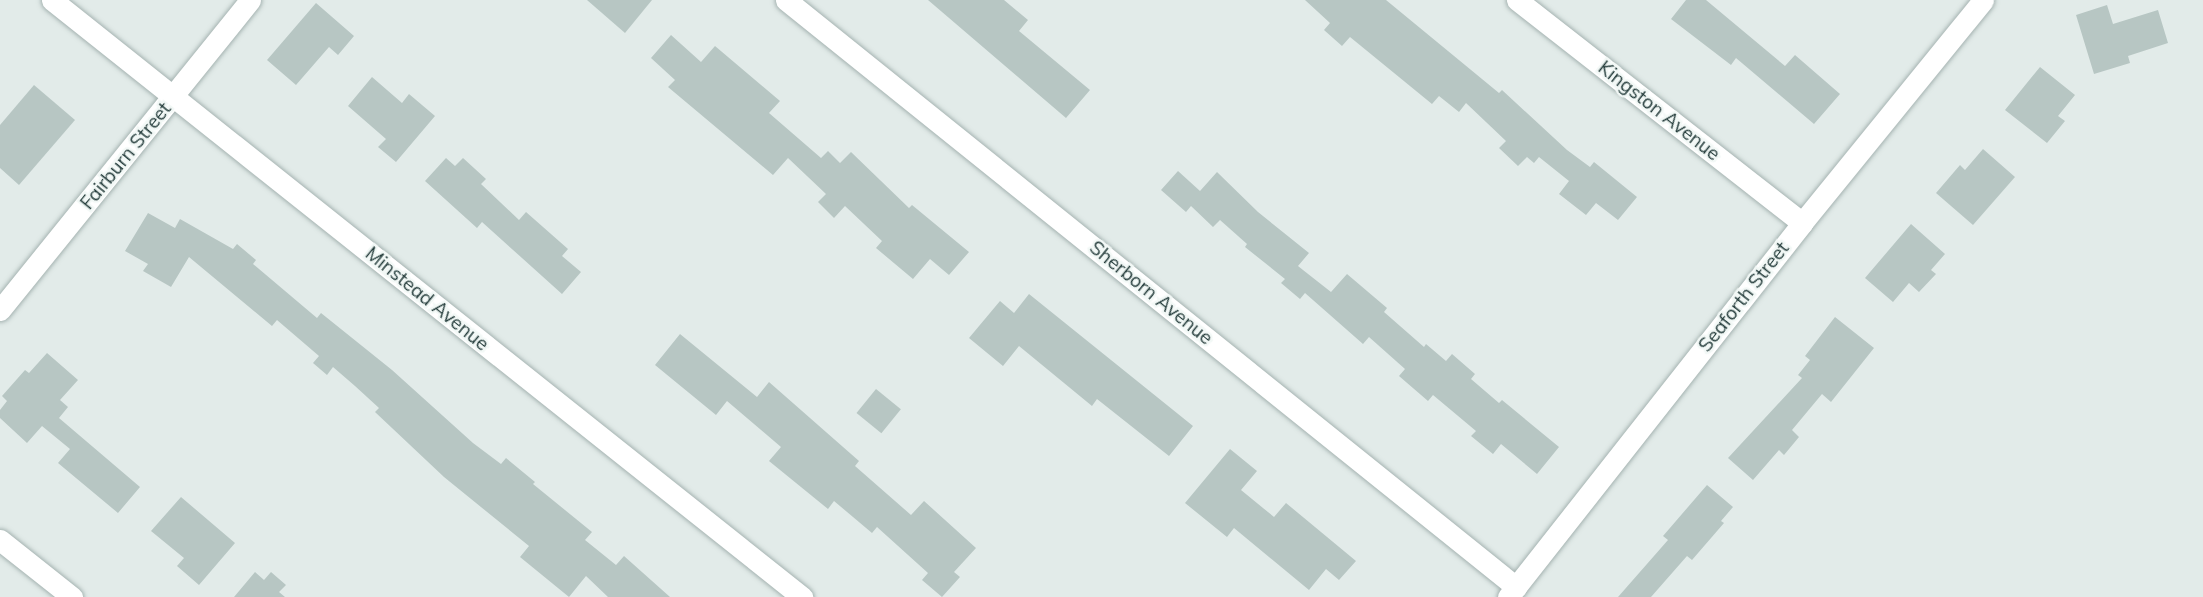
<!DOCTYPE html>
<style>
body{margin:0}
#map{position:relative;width:2203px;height:597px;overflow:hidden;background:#e2ebe9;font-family:Mulish,sans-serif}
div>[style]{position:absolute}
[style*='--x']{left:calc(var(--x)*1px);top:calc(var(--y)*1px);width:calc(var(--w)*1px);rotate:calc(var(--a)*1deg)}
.building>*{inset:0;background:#b7c6c3;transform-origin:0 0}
.roads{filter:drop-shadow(0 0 2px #a5b3b1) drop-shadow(0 0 2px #a5b3b1)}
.minor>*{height:21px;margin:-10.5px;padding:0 10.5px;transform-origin:10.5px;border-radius:10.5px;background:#fff}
span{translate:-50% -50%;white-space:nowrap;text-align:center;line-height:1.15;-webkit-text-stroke:5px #f2f8f6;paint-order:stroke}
.street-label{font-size:19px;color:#233b3a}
</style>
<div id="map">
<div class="building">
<div style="clip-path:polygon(587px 0,652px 0,625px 33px)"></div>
<div style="clip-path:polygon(928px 0,1004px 0,1028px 20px,1019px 31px,1090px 90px,1066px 118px)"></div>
<div style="clip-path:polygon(1305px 0,1386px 0,1499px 93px,1502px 90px,1567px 150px,1590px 167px,1594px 162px,1637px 197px,1618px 220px,1596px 203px,1586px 215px,1559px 194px,1569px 181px,1539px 157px,1534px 163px,1527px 157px,1518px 166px,1499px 148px,1506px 141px,1466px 103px,1459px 112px,1439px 96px,1432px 104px,1350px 37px,1342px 46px,1324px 30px,1330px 23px)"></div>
<div style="clip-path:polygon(1686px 0,1706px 0,1785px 66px,1795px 55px,1840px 94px,1814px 124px,1736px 58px,1731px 65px,1671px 19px)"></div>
<div style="clip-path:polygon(316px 3px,354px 36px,338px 55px,329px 47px,296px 85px,267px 60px)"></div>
<div style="clip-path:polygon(2107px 5px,2113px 24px,2158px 10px,2168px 43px,2128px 56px,2130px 63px,2094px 74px,2076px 15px)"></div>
<div style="clip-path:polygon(671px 35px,701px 62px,715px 46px,780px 101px,769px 113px,821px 158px,828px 151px,840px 163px,851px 152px,909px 208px,912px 205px,969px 252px,949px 275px,930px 259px,913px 279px,876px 248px,882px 241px,845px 206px,834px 218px,818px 202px,826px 194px,788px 158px,773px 175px,668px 87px,675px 80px,651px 58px)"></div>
<div style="clip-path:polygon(2040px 67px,2075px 95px,2058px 116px,2065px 121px,2047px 143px,2005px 110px)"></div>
<div style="clip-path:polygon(372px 77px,402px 103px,409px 94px,435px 116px,396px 162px,378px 147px,386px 139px,348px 106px)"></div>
<div style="clip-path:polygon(34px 85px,75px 120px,19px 185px,0 168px,0 125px)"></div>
<div style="clip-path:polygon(1983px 149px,2015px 177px,1973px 225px,1936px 193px,1960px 165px,1965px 170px)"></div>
<div style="clip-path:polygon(446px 158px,455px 166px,463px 158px,486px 179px,481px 184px,519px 220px,526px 212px,568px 249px,562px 256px,581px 272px,562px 294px,482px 222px,477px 228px,425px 181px)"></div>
<div style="clip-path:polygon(1178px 171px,1200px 191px,1217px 172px,1258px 212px,1309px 253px,1298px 266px,1303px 270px,1331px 292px,1347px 274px,1387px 308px,1384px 312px,1424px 347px,1426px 344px,1446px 361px,1452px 354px,1475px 374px,1471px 379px,1499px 403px,1502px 400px,1559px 447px,1537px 474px,1501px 444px,1493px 454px,1471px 436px,1476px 431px,1433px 395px,1428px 401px,1399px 376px,1405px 369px,1369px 337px,1363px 344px,1305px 293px,1300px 299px,1281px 283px,1285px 279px,1245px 247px,1247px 244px,1220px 220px,1213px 227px,1191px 206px,1186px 212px,1161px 190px)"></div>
<div style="clip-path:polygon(148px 213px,175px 228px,180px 219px,233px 249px,237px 244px,256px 260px,253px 264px,317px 318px,321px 313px,392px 370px,473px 443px,501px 464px,506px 458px,535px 482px,533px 484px,592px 532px,585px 540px,616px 565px,624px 556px,670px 597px,608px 597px,586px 576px,569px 597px,520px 557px,529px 546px,444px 477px,375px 412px,379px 408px,355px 386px,333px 367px,327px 375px,313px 363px,319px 356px,277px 320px,272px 326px,189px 257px,171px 287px,143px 271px,148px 264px,125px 251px)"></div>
<div style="clip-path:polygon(1911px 224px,1945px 254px,1931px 270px,1936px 274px,1919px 292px,1909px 283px,1893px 302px,1865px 278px)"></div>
<div style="clip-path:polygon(1029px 294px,1193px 426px,1169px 456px,1097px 399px,1092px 406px,1019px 346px,1003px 366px,969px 338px,1000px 301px,1014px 313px)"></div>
<div style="clip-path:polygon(1835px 317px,1874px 348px,1831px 402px,1822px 394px,1792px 430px,1799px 437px,1784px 455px,1779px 450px,1753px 480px,1728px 458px,1802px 378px,1798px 375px,1810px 360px,1805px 356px)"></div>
<div style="clip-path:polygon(680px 334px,757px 397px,769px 382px,859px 461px,855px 466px,911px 515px,924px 501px,976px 548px,954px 572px,960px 577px,942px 597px,922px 580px,928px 573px,877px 527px,872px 533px,834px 501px,828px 509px,769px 461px,781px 447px,727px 401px,716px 415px,655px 365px)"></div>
<div style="clip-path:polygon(47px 353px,78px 380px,60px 400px,68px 407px,59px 418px,140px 487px,118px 513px,58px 463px,70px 449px,42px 426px,27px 443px,0 418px,0 410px,7px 401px,2px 396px,25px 370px,29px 373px)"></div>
<div style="left:876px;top:389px;width:32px;height:31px;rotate:39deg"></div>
<div style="clip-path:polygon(1230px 449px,1257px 471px,1241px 490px,1274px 517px,1286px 503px,1356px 561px,1339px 580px,1326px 569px,1309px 590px,1234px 528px,1227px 537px,1185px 503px)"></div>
<div style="clip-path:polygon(1707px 485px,1733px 507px,1721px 521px,1724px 523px,1692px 560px,1687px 556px,1651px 597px,1618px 597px,1668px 540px,1663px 536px)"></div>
<div style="clip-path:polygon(181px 497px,235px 543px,199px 585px,177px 566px,184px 558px,151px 531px)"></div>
<div style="clip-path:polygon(255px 572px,264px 580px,271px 572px,286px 585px,279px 592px,285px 597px,234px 597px)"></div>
</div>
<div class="roads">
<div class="minor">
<div style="--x:52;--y:0;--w:959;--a:38.52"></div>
<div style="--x:786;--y:0;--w:937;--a:38.8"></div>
<div style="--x:1517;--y:0;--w:362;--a:38"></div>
<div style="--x:0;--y:310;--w:398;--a:-51.1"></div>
<div style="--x:0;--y:540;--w:92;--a:38.4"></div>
<div style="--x:1508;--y:597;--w:476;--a:-51.8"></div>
<div style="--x:1802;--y:223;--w:287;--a:-50.9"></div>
</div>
</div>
<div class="street-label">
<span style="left:1659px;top:111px;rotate:38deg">Kingston Avenue</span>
<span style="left:126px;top:156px;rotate:-51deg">Fairburn Street</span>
<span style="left:1151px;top:293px;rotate:39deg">Sherborn Avenue</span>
<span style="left:1744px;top:297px;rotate:-52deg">Seaforth Street</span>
<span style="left:427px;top:299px;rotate:39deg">Minstead Avenue</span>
</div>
</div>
